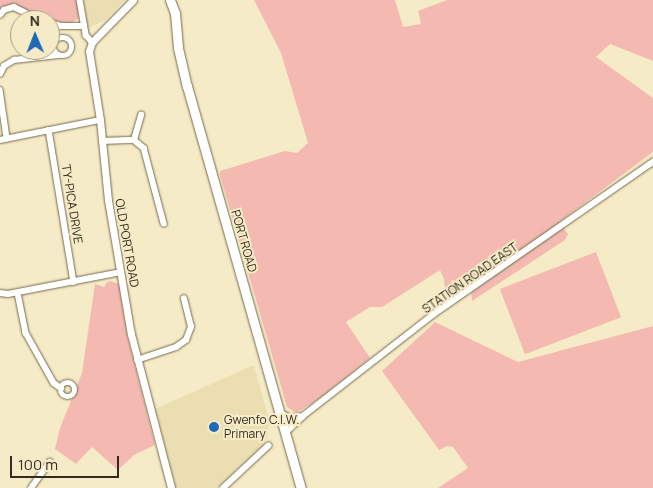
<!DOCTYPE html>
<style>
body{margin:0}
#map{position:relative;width:653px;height:488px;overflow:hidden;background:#f6ebc7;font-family:Manrope,sans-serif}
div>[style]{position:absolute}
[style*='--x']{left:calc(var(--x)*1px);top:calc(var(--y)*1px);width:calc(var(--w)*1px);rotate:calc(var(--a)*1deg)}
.built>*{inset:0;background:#ebdeb2}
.green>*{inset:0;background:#f4bab2;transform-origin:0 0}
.roads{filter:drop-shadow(0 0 1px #756b4b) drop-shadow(0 0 1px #756b4b)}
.minor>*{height:5.5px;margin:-2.75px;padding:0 2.75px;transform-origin:2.75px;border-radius:2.75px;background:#fff}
.minor>.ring{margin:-2.75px;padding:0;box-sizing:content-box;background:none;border:5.5px solid #fff;border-radius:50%}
.tertiary>*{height:7px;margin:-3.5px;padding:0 3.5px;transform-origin:3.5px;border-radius:3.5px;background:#fff}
.primary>*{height:9px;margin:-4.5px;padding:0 4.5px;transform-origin:4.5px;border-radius:4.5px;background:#fff}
.dots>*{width:14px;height:14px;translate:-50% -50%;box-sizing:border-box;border:2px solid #f6ebc7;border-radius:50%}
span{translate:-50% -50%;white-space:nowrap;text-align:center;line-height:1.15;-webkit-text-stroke:4px #f6ebc7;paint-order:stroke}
.street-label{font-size:12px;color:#302c1e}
.poi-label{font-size:12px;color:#302c1e}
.left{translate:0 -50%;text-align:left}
.north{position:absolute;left:10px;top:10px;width:50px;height:50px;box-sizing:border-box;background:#f6ebc7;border:1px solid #a79f83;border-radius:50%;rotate:359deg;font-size:14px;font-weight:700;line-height:20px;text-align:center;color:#302c1e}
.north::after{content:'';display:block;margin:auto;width:18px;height:22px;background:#1f69b9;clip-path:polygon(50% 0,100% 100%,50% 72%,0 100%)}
.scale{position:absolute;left:10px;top:456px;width:109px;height:22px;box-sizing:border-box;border:2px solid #302c1e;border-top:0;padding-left:6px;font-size:15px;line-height:18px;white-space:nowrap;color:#302c1e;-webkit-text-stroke:4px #f6ebc7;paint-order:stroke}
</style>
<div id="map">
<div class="built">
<div style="clip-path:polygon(83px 0,125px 0,104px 21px,88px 28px)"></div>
<div style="clip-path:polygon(254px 365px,269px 420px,268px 433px,263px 446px,217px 488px,176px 488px,155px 409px)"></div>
</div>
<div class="green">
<div style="clip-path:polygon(0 0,77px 0,79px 18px,71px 23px,51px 21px,13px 5px,0 11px)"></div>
<div style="clip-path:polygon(254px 0,395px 0,403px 27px,421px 24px,418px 11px,447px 0,653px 0,653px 61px,610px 44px,596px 57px,653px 98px,653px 152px,559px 222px,568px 234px,565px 240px,472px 301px,470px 280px,464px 291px,446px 301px,444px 279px,440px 270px,382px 307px,370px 307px,346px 322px,370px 358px,319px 399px,296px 413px,287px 407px,220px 175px,220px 171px,285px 151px,297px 153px,308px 143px,281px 53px)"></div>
<div style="left:596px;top:252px;width:70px;height:103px;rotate:69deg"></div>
<div style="clip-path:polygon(111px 281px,119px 284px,127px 335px,155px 445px,134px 455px,118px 470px,92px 447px,76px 464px,55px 449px,60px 428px,82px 373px,95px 284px,104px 287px,107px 282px)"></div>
<div style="clip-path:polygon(435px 322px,518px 362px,653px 326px,653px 488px,438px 488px,468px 468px,453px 447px,447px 446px,439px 450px,382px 371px)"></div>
</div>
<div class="roads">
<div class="minor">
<div style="--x:80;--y:0;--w:36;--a:80"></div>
<div style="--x:86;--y:35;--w:9;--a:49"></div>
<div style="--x:0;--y:15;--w:6;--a:-51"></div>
<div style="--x:4;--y:10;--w:10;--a:-17"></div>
<div style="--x:14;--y:7;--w:30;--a:26"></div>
<div style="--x:50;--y:23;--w:11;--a:15"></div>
<div style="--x:61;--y:26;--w:23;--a:0"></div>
<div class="ring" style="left:54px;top:38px;width:12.5px;height:12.5px"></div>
<div style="--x:0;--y:74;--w:9;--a:-63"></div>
<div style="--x:4;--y:66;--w:12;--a:-31"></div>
<div style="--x:14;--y:60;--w:44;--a:-6.5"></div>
<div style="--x:0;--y:90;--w:49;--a:81.7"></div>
<div style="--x:49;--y:130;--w:154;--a:80.7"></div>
<div style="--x:0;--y:140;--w:102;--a:-11.3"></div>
<div style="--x:134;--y:140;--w:26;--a:-74"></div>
<div style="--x:102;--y:141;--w:32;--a:-2"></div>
<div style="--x:134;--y:140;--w:13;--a:39"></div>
<div style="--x:144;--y:148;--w:78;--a:75.1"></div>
<div style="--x:0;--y:293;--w:8;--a:7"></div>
<div style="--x:8;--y:294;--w:115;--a:-11"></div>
<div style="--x:18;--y:293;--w:41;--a:78.7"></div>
<div style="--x:26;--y:333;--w:57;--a:60.8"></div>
<div style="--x:54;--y:383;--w:9;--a:36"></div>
<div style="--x:137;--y:360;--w:41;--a:-18.4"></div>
<div style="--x:176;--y:347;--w:12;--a:-35"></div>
<div style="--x:186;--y:340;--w:14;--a:-69"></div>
<div style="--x:191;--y:327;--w:29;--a:-104"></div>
<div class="ring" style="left:61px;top:383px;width:8.5px;height:8.5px"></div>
<div style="--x:280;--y:413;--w:12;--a:24"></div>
<div style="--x:291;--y:418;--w:12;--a:-9"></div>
<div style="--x:285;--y:433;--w:25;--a:-43"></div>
<div style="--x:303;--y:416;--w:166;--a:-37.9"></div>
<div style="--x:434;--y:314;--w:267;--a:-34.8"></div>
<div style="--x:31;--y:488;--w:32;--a:-54"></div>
<div style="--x:223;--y:488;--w:62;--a:-43"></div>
</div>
<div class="tertiary">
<div style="--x:133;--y:0;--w:59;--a:134.3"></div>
<div style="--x:92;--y:42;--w:9;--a:108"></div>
<div style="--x:89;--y:51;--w:70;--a:80.9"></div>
<div style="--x:100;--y:120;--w:80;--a:84.3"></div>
<div style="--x:108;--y:200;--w:136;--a:80.3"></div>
<div style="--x:131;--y:334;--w:159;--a:75.4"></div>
</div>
<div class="primary">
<div style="--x:170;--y:0;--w:14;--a:69"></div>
<div style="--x:175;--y:13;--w:35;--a:85"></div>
<div style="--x:178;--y:48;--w:39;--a:77"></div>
<div style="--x:187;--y:86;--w:418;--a:74.2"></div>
</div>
</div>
<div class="dots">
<div style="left:214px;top:427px;background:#1f69b9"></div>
</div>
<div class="street-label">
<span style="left:72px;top:204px;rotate:81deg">TY-PICA DRIVE</span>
<span style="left:244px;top:241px;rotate:74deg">PORT ROAD</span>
<span style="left:127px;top:243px;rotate:80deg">OLD PORT ROAD</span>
<span style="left:470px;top:278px;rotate:-35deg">STATION ROAD EAST</span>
</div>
<div class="poi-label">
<span class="left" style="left:224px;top:427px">Gwenfo C.I.W.<br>Primary</span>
</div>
<div class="north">N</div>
<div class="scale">100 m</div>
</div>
